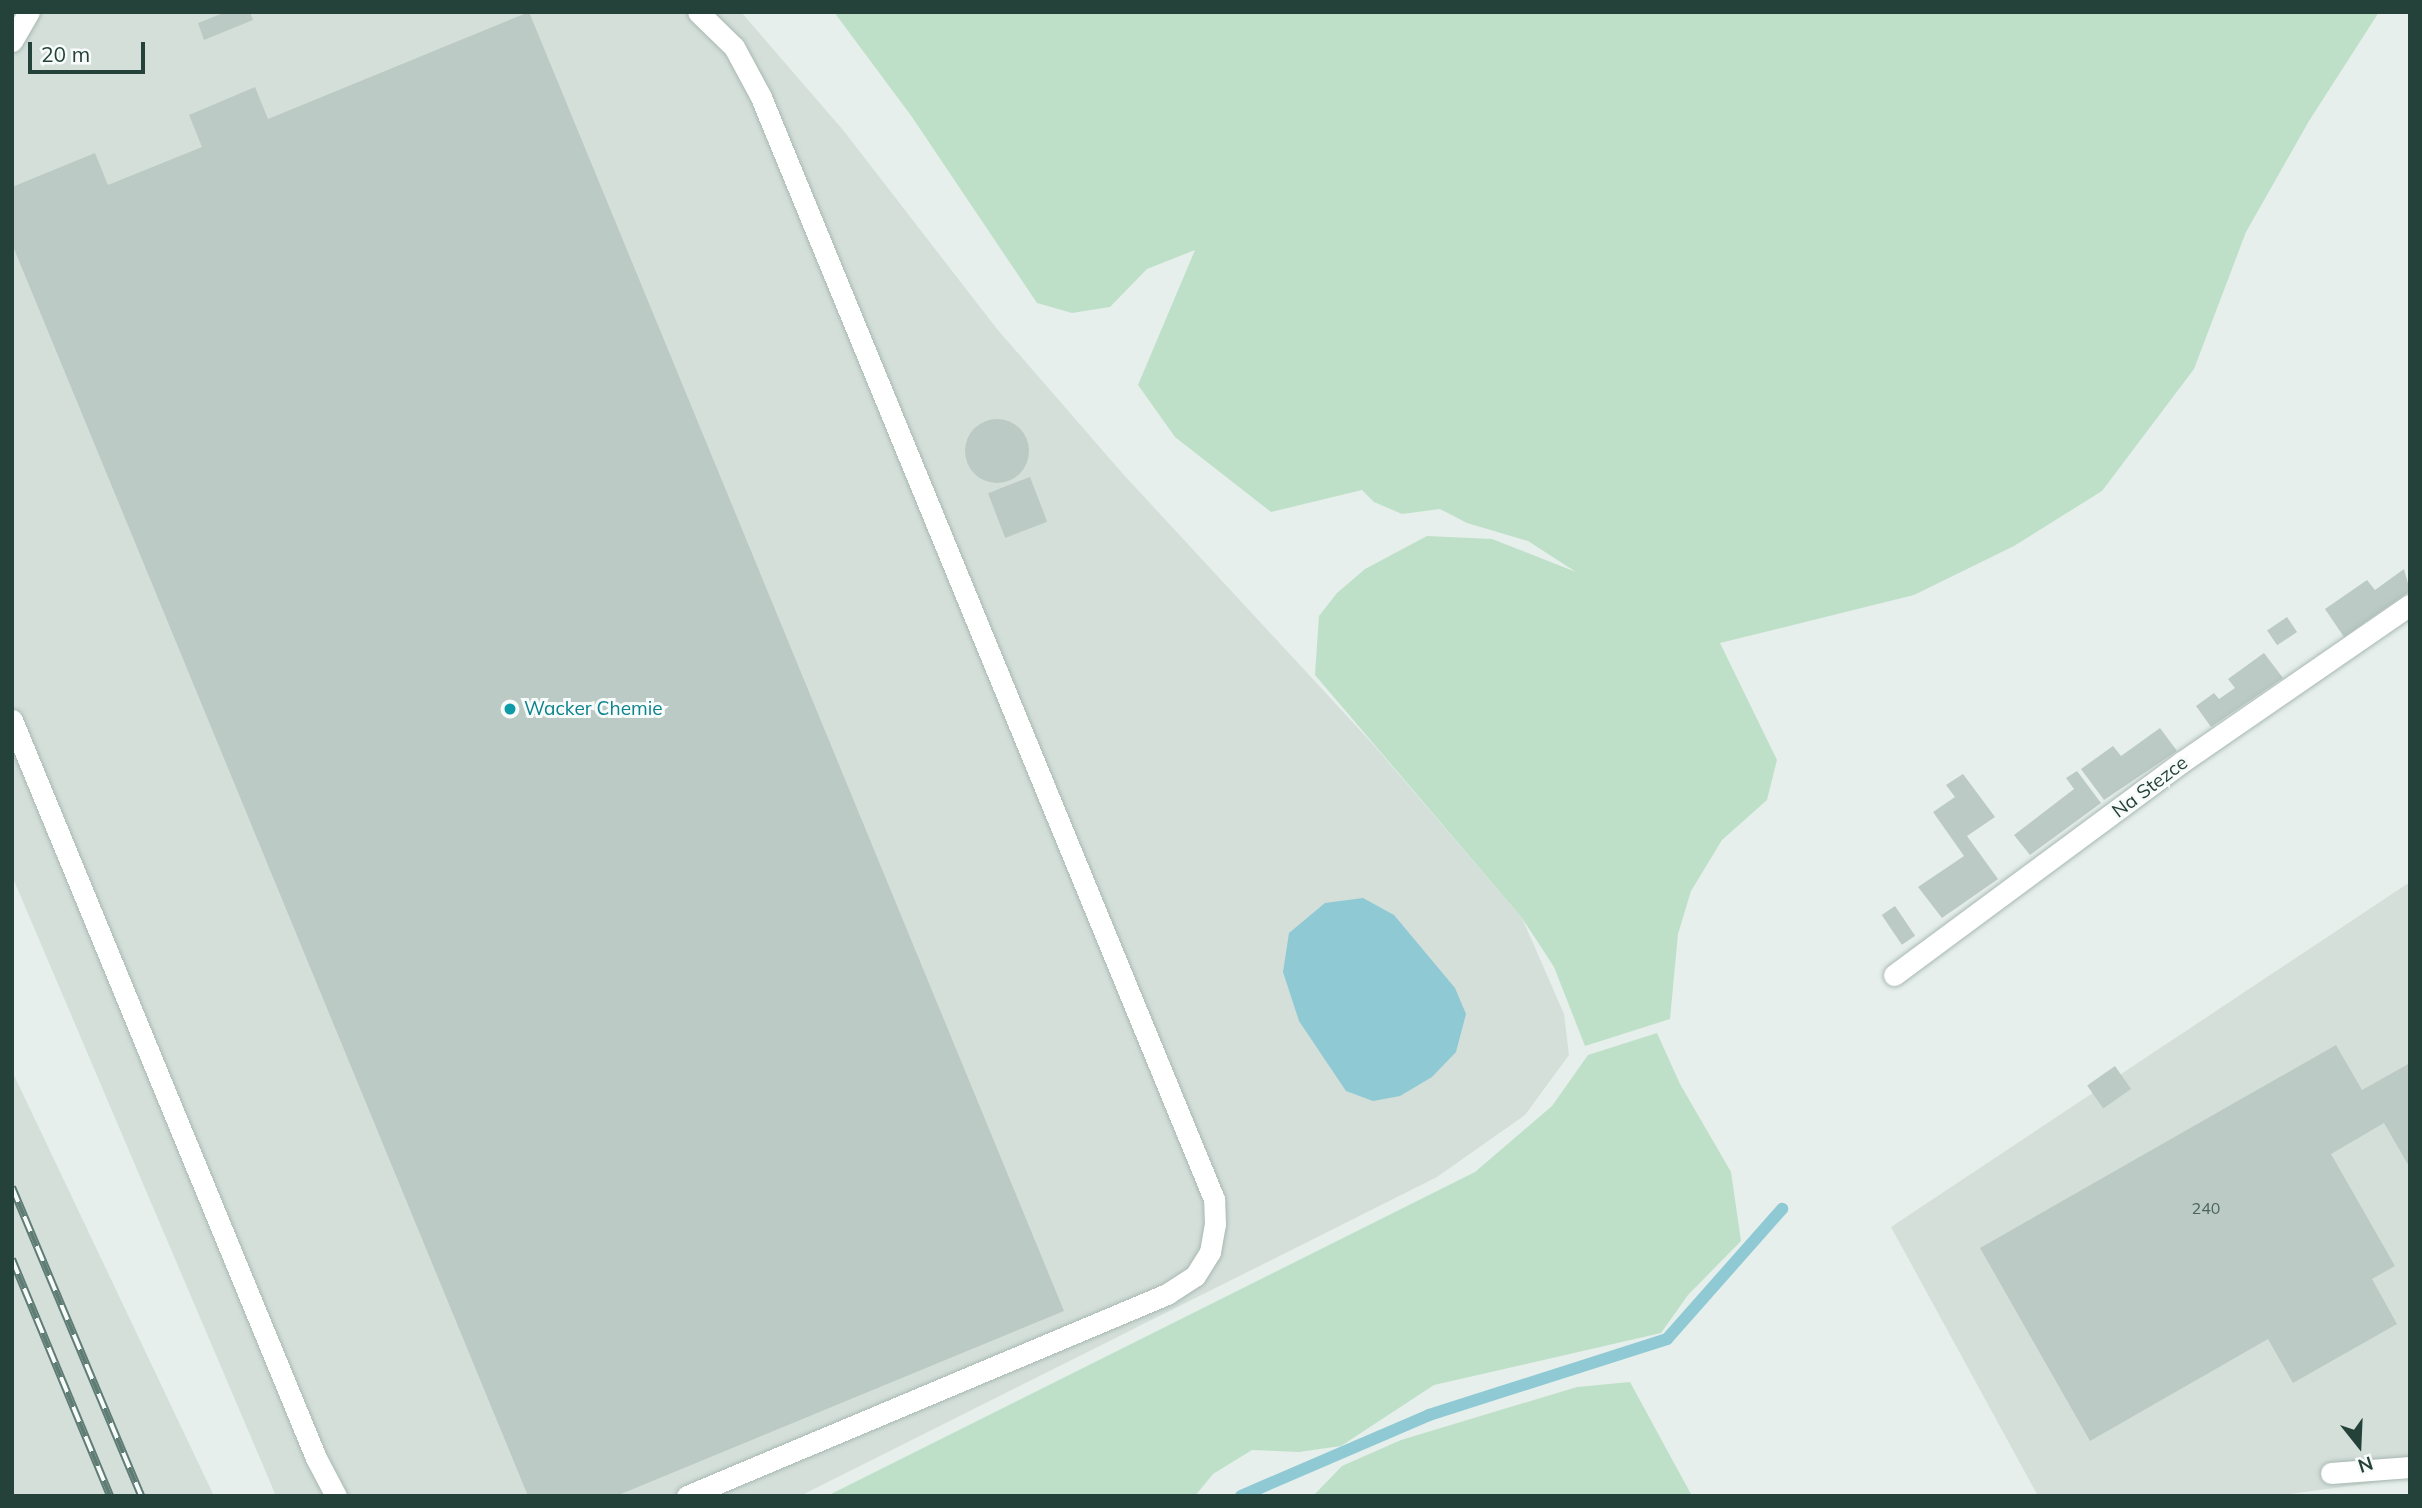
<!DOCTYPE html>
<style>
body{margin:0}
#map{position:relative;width:2422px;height:1508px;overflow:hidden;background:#e6efeb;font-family:Mulish,sans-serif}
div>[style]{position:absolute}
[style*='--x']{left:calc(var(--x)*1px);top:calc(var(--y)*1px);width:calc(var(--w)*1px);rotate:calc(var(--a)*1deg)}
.built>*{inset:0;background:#d4dfda}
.green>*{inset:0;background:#bfe0c8}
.water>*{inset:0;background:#8ec9d4}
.stream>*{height:12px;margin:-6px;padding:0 6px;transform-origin:6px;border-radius:6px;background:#8ec9d4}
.building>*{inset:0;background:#bbcac4;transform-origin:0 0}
.round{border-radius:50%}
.roads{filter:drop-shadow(0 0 2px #a8b8b2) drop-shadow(0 0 2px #a8b8b2)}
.minor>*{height:21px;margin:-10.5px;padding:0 10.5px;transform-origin:10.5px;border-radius:10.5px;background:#fff}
.rail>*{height:8px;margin-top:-4px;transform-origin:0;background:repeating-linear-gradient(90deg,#f7fbf9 0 16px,#5f7d75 0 32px);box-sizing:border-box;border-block:2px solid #5f7d75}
.dots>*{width:19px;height:19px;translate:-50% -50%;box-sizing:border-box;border:4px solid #f7fbf9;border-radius:50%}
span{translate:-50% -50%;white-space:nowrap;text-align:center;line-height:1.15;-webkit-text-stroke:6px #f7fbf9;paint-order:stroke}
.number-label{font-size:16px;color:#4a645c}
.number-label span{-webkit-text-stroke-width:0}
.culture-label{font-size:19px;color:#0d838f}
.left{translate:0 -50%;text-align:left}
.street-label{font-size:19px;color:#24423a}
.frame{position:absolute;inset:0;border:14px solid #24423a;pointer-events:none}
.north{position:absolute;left:2324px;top:1410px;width:70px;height:70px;-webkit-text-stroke:5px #f7fbf9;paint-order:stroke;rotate:162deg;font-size:19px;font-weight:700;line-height:28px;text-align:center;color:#24423a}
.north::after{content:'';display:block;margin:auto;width:24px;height:32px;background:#24423a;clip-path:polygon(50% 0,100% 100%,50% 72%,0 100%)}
.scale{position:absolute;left:28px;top:42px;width:117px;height:32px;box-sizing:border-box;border:4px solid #24423a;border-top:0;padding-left:9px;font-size:21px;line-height:24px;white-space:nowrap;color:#24423a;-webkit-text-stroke:5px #f7fbf9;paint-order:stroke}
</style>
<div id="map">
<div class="built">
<div style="clip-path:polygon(12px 12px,741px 12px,843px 130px,997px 329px,1123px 474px,1371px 742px,1522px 918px,1564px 1014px,1569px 1055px,1525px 1115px,1437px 1177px,800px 1496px,276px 1496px,12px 876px)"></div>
<div style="clip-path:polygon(2410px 882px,2410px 1478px,2275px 1496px,2038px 1496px,1891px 1227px)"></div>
<div style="clip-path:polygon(12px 1071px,214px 1496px,12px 1496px)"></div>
</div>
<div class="green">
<div style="clip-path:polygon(834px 12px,2379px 12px,2309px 121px,2246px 232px,2194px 369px,2102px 491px,2014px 546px,1914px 595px,1720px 643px,1777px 760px,1767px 800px,1722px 840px,1691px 891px,1678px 934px,1670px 1019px,1585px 1046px,1554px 967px,1522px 918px,1315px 675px,1319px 616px,1337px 593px,1365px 569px,1427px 536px,1492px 539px,1576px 572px,1528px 541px,1467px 523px,1440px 509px,1402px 514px,1374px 502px,1362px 490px,1271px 512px,1175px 437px,1138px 385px,1195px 250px,1147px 269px,1110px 307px,1072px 313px,1037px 303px,912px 117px)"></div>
<div style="clip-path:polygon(1657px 1033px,1680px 1084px,1731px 1172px,1741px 1241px,1688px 1295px,1661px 1333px,1434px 1385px,1341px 1446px,1299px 1452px,1252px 1450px,1213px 1474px,1195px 1496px,827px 1496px,1475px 1172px,1552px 1106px,1588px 1055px)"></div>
<div style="clip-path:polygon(1630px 1382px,1692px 1496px,1313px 1496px,1342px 1466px,1401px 1440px,1577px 1387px)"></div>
</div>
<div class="water">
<div style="clip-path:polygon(1363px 898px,1394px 915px,1455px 988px,1466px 1014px,1456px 1052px,1432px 1077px,1400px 1096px,1373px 1101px,1346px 1091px,1299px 1021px,1283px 972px,1289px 933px,1325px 903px)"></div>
</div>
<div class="stream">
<div style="--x:1241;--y:1496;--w:205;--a:-23.3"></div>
<div style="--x:1429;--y:1415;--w:250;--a:-17.7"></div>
<div style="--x:1667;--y:1339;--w:174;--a:-48.5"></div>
</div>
<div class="building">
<div style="clip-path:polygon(226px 12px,250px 12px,253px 20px,204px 40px,198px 23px)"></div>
<div style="clip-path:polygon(529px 12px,1064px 1311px,616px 1496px,528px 1496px,12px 244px,12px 187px,95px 153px,108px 185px,202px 147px,189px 115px,255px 87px,268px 119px)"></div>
<div class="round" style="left:965px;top:419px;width:64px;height:64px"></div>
<div style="left:1030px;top:477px;width:48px;height:45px;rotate:69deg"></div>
<div style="clip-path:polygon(2404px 569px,2410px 591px,2344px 637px,2325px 609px,2367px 580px,2375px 590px)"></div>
<div style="left:2287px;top:617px;width:18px;height:24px;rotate:56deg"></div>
<div style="clip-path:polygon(2264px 653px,2283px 678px,2211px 727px,2196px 706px,2214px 693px,2219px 699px,2235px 688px,2228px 679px)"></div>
<div style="clip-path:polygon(2160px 728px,2177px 751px,2104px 800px,2081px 769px,2113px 746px,2121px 756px)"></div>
<div style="clip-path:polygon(2077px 771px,2101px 803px,2030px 855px,2014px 835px,2074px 789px,2066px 778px)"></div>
<div style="clip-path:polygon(1963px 774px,1995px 817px,1967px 836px,1998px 879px,1942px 918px,1918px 887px,1964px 856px,1933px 812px,1955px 797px,1946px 785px)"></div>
<div style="left:1895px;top:906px;width:36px;height:16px;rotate:56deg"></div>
<div style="clip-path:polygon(2336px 1045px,2362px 1090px,2410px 1063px,2410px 1168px,2384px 1123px,2331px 1154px,2395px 1266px,2372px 1279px,2397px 1324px,2293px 1383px,2268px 1339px,2090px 1441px,1980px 1248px)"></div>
<div style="left:2115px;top:1066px;width:28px;height:34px;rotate:55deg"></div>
</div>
<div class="roads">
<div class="minor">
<div style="--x:12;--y:41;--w:34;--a:-60"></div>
<div style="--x:12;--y:720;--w:798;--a:67.61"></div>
<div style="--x:316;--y:1458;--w:43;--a:62.2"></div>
<div style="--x:1894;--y:975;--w:358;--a:-36.5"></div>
<div style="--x:2182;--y:762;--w:277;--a:-34.6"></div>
<div style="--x:2331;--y:1473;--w:79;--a:-4.3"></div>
<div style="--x:687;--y:1496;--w:521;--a:-22.82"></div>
<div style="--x:1167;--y:1294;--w:33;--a:-33"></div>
<div style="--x:1195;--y:1276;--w:28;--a:-58"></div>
<div style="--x:1210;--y:1252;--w:28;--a:-80"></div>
<div style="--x:1215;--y:1224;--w:25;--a:-92"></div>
<div style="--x:1214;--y:1199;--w:1191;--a:-112.35"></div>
<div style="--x:761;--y:97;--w:57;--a:-118.4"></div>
<div style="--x:734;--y:47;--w:50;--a:-135.8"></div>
</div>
</div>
<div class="rail">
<div style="--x:12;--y:1187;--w:335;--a:67.3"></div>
<div style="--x:12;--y:1259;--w:256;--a:67.5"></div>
</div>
<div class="dots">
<div style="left:510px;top:709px;background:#0f9aa8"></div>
</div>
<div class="number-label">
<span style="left:2206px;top:1208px">240</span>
</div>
<div class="culture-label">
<span class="left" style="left:524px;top:709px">Wacker Chemie</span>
</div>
<div class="street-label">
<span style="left:2150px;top:787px;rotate:-37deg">Na Stezce</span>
</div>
<div class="frame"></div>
<div class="north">N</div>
<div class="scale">20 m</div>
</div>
